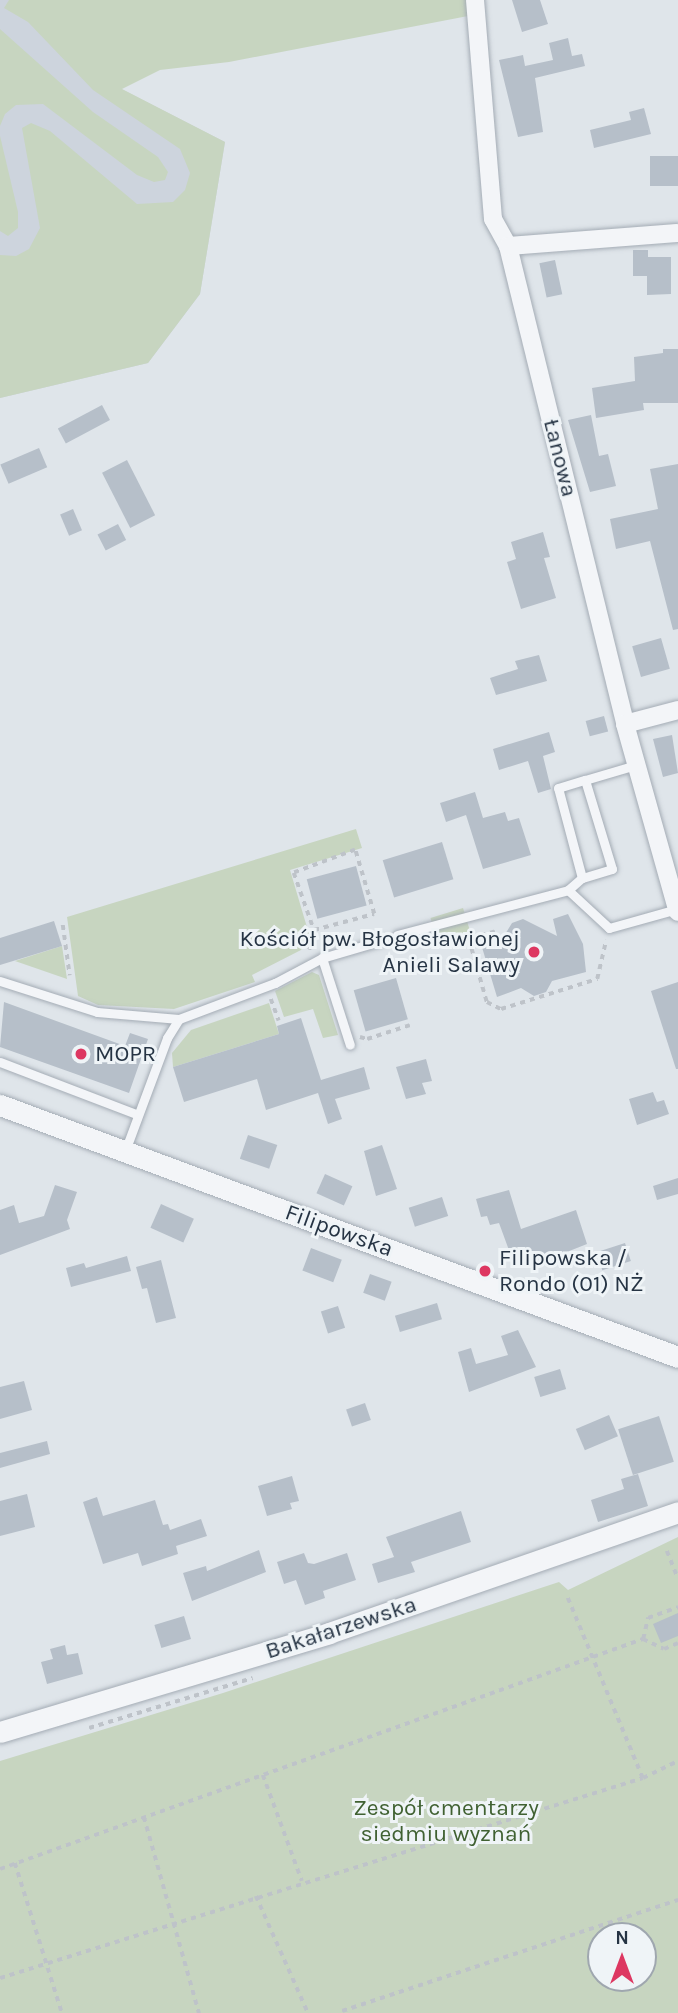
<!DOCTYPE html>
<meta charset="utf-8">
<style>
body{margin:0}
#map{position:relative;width:678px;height:2013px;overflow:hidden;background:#dfe5ea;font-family:Karla,sans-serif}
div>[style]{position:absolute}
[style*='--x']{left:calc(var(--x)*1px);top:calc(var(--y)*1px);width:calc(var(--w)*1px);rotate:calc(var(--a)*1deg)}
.built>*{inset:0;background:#cdd4dd}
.green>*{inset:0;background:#c7d5c0;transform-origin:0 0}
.building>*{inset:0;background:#b6bfc9;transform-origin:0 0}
.path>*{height:3.5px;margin-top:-1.75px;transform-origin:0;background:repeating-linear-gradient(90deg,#bec3c9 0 5px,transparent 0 10px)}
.roads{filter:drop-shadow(0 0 2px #a4acb5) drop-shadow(0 0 2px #a4acb5)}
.service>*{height:9px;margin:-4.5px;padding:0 4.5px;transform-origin:4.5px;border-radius:4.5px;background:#f3f5f8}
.minor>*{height:18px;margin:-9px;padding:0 9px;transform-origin:9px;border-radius:9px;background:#f3f5f8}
.tertiary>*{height:21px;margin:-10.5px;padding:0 10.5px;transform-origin:10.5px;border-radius:10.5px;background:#f3f5f8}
.dots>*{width:19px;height:19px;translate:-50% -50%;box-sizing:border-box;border:4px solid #eff4f7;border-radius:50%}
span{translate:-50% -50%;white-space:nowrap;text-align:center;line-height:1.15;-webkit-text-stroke:6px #eff4f7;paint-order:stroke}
.street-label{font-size:23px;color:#263444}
.poi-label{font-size:23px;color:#263444}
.right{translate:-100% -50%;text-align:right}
.left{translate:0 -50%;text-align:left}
.park-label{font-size:23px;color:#406132}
.north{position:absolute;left:587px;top:1922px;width:70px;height:70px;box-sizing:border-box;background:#eff4f7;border:2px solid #9fa7af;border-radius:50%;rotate:0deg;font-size:19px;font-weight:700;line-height:28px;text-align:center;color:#263444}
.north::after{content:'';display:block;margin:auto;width:24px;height:32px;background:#dd3761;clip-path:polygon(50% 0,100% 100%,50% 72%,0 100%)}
</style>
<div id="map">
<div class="built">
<div style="clip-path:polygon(0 0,45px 0,88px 72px,225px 142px,200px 294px,148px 363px,0 398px)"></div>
</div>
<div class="green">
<div style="clip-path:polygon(9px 0,468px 0,468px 16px,229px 62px,160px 70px,122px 89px,225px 142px,200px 294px,148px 363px,0 398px,0 255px,16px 256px,29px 249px,40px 228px,22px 128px,31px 123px,50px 131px,137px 204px,173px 202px,185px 190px,190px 173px,180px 149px,93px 90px,28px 22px,4px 8px)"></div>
<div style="clip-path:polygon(0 29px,93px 112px,158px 157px,168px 172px,165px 180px,154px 182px,137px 175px,43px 104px,16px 105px,5px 114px,0 126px)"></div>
<div style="clip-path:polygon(0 136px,18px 212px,18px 228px,8px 236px,0 231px)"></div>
<div style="clip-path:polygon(356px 829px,362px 848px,290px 870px,309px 934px,301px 950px,252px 975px,255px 982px,174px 1009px,98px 1005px,78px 996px,67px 917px)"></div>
<div style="left:463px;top:908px;width:28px;height:34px;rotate:73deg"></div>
<div style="clip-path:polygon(62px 946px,67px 979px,15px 961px)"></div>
<div style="clip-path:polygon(312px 972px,319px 975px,338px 1035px,323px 1038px,313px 1009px,284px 1017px,275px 991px)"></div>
<div style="clip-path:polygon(269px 1003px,279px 1034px,173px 1067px,172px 1053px,191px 1030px)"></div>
<div style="clip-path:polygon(evenodd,678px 1537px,678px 2013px,0 2013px,0 1761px,223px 1693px,559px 1582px,568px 1590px,678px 1537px,601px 1936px,643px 1936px,643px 1978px,601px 1978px,601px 1936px)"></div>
</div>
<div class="building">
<div style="clip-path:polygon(512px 0,540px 0,548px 24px,522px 32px)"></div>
<div style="clip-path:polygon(568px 38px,572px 56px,582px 54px,585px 66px,535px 78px,543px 132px,518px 137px,499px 60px,523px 55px,525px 66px,553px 60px,549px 43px)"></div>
<div style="clip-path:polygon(644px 108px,651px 134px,594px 148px,590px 130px,631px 120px,629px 112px)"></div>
<div style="left:678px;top:156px;width:30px;height:28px;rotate:90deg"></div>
<div style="clip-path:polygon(633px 250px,648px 250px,648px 257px,671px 257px,671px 294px,647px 295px,647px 276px,633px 276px)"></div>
<div style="left:555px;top:260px;width:35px;height:16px;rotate:78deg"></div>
<div style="clip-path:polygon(663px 349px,678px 349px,678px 403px,643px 403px,644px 410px,596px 418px,592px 388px,635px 381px,634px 357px,663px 353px)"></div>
<div style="left:102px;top:405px;width:17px;height:50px;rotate:62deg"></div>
<div style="clip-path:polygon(591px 415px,599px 456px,608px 454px,616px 486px,590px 492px,568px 420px)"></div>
<div style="left:39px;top:448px;width:21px;height:42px;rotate:67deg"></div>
<div style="left:127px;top:460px;width:62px;height:28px;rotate:63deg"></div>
<div style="clip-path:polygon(678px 464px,678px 629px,673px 630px,650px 541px,616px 549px,610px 519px,658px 509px,650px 469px)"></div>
<div style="left:73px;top:509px;width:23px;height:14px;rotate:67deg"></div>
<div style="left:118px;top:524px;width:18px;height:23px;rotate:63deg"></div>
<div style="clip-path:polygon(543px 532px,550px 557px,544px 558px,556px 598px,521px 609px,507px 562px,516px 559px,511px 542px)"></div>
<div style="left:661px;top:638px;width:32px;height:30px;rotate:74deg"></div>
<div style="clip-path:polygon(539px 655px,547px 681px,496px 695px,490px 678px,518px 669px,515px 661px)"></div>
<div style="left:604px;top:716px;width:16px;height:19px;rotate:75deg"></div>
<div style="clip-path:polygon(549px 732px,555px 752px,543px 756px,551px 789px,538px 793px,528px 761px,499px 770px,493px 749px)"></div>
<div style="clip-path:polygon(672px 735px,678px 773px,663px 777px,653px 739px)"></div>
<div style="clip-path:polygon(475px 792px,483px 818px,505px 812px,508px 821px,519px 818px,531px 855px,483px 869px,466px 815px,446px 822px,440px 803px)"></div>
<div style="left:442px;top:842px;width:39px;height:62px;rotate:73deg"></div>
<div style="left:356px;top:866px;width:41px;height:51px;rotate:75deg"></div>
<div style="clip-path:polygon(568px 914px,583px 944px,586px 972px,552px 981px,546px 992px,534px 996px,521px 988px,497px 997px,481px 944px,504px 936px,512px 923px,523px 919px,557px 936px,553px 919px)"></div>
<div style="clip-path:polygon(54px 921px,62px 946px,0 965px,0 938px)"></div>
<div style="left:396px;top:978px;width:43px;height:44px;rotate:74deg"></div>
<div style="clip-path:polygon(678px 982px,678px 1069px,676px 1069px,651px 991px)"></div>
<div style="clip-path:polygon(4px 1002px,125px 1046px,130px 1033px,148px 1039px,129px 1093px,0 1047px)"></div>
<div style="clip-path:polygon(301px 1018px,321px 1080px,364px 1067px,370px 1089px,335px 1099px,342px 1119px,328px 1124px,318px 1093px,266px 1110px,257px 1079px,184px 1102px,173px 1067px,279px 1034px,277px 1026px)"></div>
<div style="clip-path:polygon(426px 1059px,432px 1081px,422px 1083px,426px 1094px,406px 1099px,396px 1067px)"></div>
<div style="clip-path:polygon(653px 1092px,657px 1102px,664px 1100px,669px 1114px,637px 1125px,629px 1099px)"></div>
<div style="left:248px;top:1135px;width:31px;height:25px;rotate:19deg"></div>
<div style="clip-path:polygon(382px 1145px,397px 1189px,376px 1196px,364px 1151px)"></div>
<div style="left:325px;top:1174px;width:30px;height:21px;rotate:24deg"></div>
<div style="clip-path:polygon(678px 1178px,678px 1194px,657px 1200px,653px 1186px)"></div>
<div style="clip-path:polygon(55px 1185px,77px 1192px,67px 1220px,70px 1229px,0 1255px,0 1210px,14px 1205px,19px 1223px,44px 1216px)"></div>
<div style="clip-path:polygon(509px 1190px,521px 1229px,576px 1210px,587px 1244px,534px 1265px,531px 1256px,520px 1260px,517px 1251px,510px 1253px,499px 1223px,490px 1225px,487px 1216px,481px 1217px,476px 1199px)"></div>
<div style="left:442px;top:1197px;width:20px;height:35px;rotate:72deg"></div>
<div style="left:161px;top:1204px;width:36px;height:26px;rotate:24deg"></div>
<div style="left:625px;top:1243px;width:19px;height:30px;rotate:72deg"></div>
<div style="left:311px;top:1248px;width:33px;height:24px;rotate:21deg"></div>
<div style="clip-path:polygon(127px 1256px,131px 1271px,71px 1287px,66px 1268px,84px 1263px,86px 1268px)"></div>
<div style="clip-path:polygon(161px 1260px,176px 1318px,156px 1323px,147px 1288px,142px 1289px,136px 1267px)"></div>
<div style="left:370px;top:1274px;width:23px;height:20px;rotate:20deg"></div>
<div style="left:437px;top:1303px;width:17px;height:44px;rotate:73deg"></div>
<div style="left:338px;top:1306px;width:23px;height:18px;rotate:72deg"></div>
<div style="clip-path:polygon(518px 1330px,536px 1367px,469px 1392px,458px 1352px,471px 1348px,476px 1364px,508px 1355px,501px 1336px)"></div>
<div style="left:560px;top:1369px;width:21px;height:27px;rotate:73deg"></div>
<div style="clip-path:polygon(24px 1381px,32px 1410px,0 1419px,0 1387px)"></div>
<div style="left:365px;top:1403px;width:18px;height:20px;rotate:71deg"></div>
<div style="left:609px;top:1415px;width:23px;height:36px;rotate:67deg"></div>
<div style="left:659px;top:1416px;width:48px;height:43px;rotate:72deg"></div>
<div style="clip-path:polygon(47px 1441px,50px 1454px,0 1468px,0 1453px)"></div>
<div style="clip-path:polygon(638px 1474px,648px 1506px,598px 1522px,591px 1500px,624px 1489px,621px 1479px)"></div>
<div style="clip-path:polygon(292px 1476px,299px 1501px,290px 1503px,292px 1509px,267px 1516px,258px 1486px)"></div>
<div style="clip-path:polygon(27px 1494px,35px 1527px,0 1536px,0 1501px)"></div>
<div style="clip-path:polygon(97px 1497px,103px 1516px,155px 1500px,163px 1525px,168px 1524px,170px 1530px,201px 1519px,207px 1536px,176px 1546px,178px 1554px,142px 1566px,138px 1553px,103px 1564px,83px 1502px)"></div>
<div style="clip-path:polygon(461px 1511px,471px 1542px,411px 1562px,415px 1572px,378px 1583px,372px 1564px,394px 1557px,386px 1537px)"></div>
<div style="clip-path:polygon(259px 1550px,266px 1572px,192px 1601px,183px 1573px,206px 1566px,207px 1571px)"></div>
<div style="clip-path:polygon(304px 1553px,308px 1563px,314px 1564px,347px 1553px,356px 1580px,323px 1591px,325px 1598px,305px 1605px,296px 1580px,284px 1584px,277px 1562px)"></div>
<div style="clip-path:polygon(678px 1613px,678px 1636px,661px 1643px,653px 1624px)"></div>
<div style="left:184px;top:1616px;width:24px;height:31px;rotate:73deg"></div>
<div style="clip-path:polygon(65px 1645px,67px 1655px,78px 1653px,83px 1674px,47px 1684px,41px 1662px,53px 1659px,50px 1649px)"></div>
</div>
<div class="path">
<div style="--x:63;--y:925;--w:51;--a:82.2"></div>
<div style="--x:495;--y:932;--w:27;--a:165"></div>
<div style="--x:469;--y:939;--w:66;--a:74.1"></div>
<div style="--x:487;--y:1002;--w:16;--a:27"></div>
<div style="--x:501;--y:1009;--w:101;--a:-17.4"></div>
<div style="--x:597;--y:979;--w:40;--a:-77"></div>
<div style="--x:309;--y:950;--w:21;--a:-76"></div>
<div style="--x:314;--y:930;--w:62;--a:-14.9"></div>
<div style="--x:374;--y:914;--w:67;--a:-106.5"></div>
<div style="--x:355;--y:850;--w:65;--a:159.3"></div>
<div style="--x:294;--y:873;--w:60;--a:70.7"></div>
<div style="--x:271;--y:999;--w:23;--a:70"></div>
<div style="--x:360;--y:1037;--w:7;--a:16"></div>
<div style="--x:367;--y:1039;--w:45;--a:-18"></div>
<div style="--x:667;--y:1551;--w:29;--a:68"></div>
<div style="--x:568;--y:1598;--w:195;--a:67.4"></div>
<div style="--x:643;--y:1639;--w:22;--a:-77"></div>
<div style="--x:648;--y:1618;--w:32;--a:-20"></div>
<div style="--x:89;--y:1728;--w:171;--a:-17"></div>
<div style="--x:263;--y:1775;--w:113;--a:69.8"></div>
<div style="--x:144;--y:1817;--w:204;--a:74.3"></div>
<div style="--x:15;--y:1863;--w:157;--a:72.6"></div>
<div style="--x:0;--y:1869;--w:683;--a:-19.68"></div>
<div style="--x:643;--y:1639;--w:23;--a:25"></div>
<div style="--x:664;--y:1649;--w:15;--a:-23"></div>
<div style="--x:256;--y:1896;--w:128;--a:66"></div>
<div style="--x:0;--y:1978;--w:673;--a:-17.28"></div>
<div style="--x:643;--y:1778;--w:39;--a:-26"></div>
<div style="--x:342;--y:2011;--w:354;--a:-18.3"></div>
</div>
<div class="roads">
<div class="service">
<div style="--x:585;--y:780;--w:93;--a:73.1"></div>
<div style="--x:612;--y:869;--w:31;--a:163"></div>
<div style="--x:582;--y:878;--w:93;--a:-104.9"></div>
<div style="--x:558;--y:788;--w:28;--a:-17"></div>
<div style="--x:585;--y:780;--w:53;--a:-16.4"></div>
<div style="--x:568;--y:890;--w:56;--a:42.8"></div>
<div style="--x:609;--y:928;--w:71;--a:-15.6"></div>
<div style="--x:397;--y:935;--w:177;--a:-14.7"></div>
<div style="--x:568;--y:890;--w:18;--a:-41"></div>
<div style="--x:322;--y:958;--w:91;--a:72.2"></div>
<div style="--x:0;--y:981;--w:102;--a:17.7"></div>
<div style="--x:97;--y:1012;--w:82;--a:4.9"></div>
<div style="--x:0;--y:1062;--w:146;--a:20.9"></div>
<div style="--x:125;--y:1151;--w:121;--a:-69.6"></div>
<div style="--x:167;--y:1038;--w:22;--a:-58"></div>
<div style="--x:179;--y:1019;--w:103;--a:-20.6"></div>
<div style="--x:275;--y:983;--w:53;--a:-28"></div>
<div style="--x:322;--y:958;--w:64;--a:-16.4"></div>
</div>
<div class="minor">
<div style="--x:475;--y:0;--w:220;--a:85.3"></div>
<div style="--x:493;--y:219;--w:31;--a:61"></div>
<div style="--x:508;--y:246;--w:492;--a:76.2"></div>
<div style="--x:625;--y:724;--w:195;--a:74.3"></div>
<div style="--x:508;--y:246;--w:170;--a:-4.4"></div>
<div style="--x:625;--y:724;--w:55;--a:-14.8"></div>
</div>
<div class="tertiary">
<div style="--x:0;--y:1105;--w:723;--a:20.39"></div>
<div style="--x:0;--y:1732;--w:344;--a:-16.7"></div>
<div style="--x:329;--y:1633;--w:369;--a:-19.1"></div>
</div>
</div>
<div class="dots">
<div style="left:534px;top:952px;background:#dd3761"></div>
<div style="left:81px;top:1054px;background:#dd3761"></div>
<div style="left:485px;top:1271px;background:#dd3761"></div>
</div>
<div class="street-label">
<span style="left:560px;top:458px;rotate:76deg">Łanowa</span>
<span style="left:339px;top:1231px;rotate:20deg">Filipowska</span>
<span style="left:341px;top:1628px;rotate:-18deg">Bakałarzewska</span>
</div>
<div class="poi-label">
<span class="right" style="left:520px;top:952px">Kościół pw. Błogosławionej<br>Anieli Salawy</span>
<span class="left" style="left:95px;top:1054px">MOPR</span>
<span class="left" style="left:499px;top:1271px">Filipowska /<br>Rondo (01) NŻ</span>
</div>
<div class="park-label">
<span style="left:446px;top:1821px">Zespół cmentarzy<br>siedmiu wyznań</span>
</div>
<div class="north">N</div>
</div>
